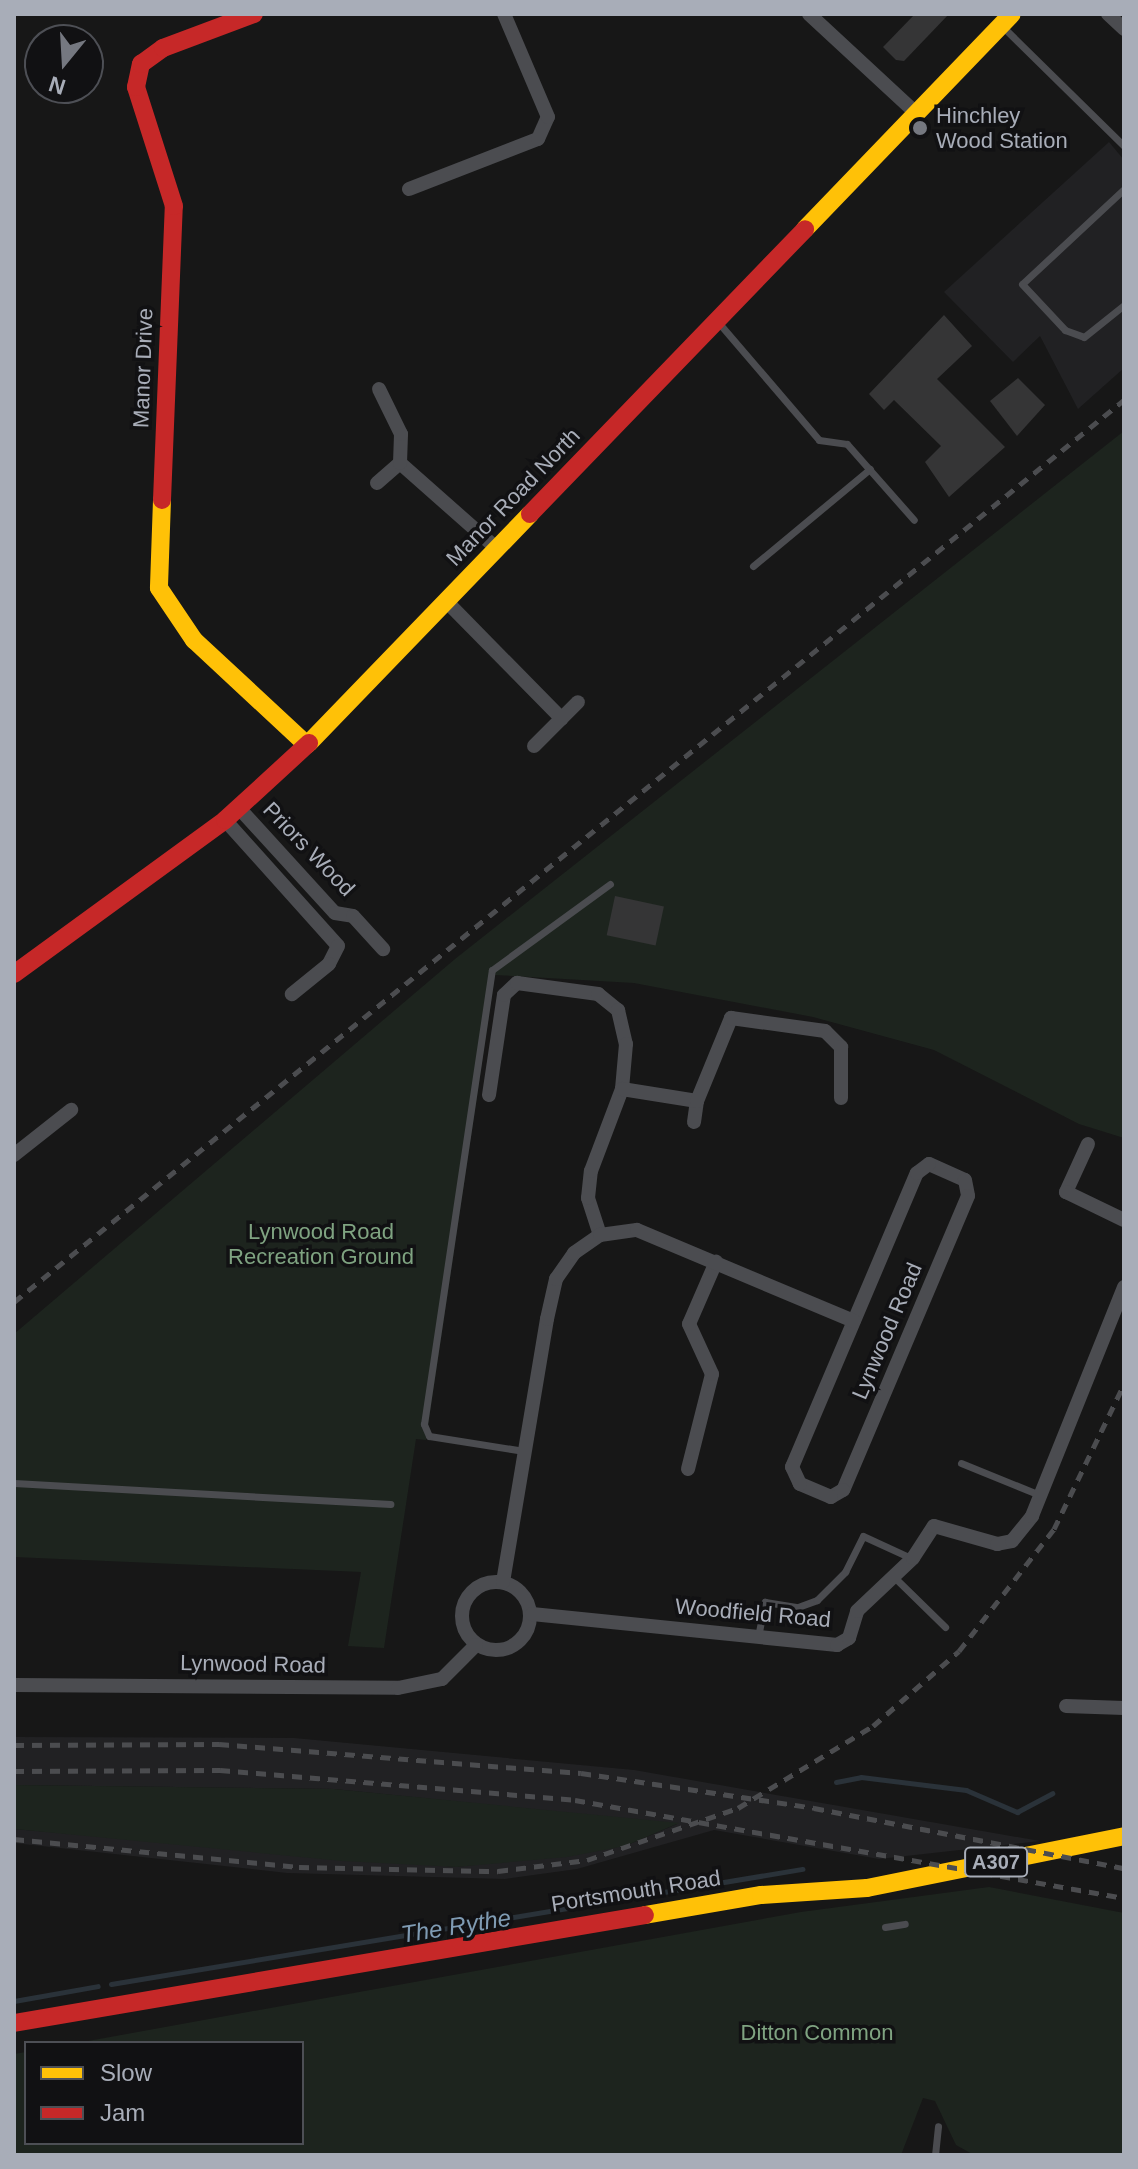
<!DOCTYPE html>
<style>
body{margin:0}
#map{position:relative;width:1138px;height:2169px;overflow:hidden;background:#171717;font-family:Arial,sans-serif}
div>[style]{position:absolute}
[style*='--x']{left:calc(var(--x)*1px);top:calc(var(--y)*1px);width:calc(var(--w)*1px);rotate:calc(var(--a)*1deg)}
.built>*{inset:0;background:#212123}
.green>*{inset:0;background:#1d241e}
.stream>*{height:5px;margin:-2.5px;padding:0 2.5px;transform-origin:2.5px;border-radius:2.5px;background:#2a3239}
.building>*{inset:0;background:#353536;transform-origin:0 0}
.lane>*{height:7px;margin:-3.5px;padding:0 3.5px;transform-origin:3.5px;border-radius:3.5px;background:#4b4c50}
.street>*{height:14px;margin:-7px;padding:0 7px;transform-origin:7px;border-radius:7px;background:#4b4c50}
.street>.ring{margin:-7px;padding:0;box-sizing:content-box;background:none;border:14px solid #4b4c50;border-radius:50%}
.slow>*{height:18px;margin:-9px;padding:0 9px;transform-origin:9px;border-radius:9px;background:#ffc107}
.jam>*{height:18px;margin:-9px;padding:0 9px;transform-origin:9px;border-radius:9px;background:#c62828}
.rail>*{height:5px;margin-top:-2.5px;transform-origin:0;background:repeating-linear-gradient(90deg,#4b4c4f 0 10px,transparent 0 18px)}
.dots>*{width:22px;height:22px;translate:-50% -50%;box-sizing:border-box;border:4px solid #111113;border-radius:50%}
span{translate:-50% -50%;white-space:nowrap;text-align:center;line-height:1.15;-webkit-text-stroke:7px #111113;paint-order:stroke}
.shield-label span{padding:2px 6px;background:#111113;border:2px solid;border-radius:6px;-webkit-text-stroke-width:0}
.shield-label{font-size:20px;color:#a8adb8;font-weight:700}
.poi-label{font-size:22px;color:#a8adb8}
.left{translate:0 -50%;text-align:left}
.street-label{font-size:22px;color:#a8adb8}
.park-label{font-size:22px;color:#7fa381}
.water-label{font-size:24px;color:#7f9bb3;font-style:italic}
.frame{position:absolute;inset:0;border:16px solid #a8adb8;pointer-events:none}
.legend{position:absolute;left:24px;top:2041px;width:280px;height:104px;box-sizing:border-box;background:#111113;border:2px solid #4d4f55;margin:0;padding:10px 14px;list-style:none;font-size:24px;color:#a8adb8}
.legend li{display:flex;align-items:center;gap:16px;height:40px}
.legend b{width:40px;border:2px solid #4d4f55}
.north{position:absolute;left:24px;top:24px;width:80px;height:80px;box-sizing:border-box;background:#111113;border:2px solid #4d4f55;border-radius:50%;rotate:198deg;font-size:22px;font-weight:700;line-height:32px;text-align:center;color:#a8adb8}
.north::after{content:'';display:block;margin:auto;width:28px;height:36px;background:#757880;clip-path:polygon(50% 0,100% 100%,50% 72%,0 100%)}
</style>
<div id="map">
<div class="built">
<div style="clip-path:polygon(1109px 142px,1124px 160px,1124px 368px,1078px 409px,1040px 336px,1013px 362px,944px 292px)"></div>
<div style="clip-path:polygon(14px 1737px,294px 1738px,634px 1770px,1040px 1841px,879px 1859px,714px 1830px,577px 1869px,505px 1879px,287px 1873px,14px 1843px,14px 1829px,456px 1867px,625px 1846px,677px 1824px,334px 1789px,14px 1785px)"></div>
</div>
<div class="green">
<div style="clip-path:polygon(1124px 431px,1124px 1138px,1079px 1124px,934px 1050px,813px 1017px,634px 983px,495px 975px,426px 1440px,416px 1439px,384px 1648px,348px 1646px,361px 1572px,14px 1557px,14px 1334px,455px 959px)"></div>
<div style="clip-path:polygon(14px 1785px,334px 1789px,679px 1823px,625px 1846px,567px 1857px,456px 1867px,342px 1861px,14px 1829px)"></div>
<div style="clip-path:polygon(989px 1887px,1124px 1913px,1124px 2155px,974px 2155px,956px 2145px,935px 2101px,923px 2098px,901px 2155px,14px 2155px,14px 2054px,26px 2052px,26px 2143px,302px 2143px,302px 2043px,77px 2043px,801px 1912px)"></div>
</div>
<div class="stream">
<div style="--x:836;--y:1782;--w:25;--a:-11"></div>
<div style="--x:861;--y:1777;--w:106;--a:7.1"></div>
<div style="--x:966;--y:1790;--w:56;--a:23.3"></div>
<div style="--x:1017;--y:1812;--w:40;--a:-28"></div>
<div style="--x:111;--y:1984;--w:701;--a:-9.45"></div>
<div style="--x:14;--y:2001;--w:85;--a:-10.1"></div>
</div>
<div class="building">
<div style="clip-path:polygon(915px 14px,949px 14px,904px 61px,896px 60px,883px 47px)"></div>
<div style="clip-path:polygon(944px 315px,972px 346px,937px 379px,1005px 447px,949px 497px,925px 462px,941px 446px,894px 400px,884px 410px,869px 394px)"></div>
<div style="clip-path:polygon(1018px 378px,1045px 405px,1017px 436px,990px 401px)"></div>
<div style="left:615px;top:896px;width:50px;height:40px;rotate:12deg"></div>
</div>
<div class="lane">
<div style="--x:1003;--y:27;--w:170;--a:44.5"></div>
<div style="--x:1124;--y:189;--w:139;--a:137"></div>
<div style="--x:1022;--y:284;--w:63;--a:46.9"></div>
<div style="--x:1065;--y:330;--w:20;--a:20"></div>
<div style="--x:1084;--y:337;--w:51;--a:-38.7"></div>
<div style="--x:718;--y:322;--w:155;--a:49.4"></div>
<div style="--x:819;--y:440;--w:28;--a:8"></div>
<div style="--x:847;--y:444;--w:101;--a:48.6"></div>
<div style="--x:753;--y:566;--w:152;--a:-39.7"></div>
<div style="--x:524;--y:1451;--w:96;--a:-171"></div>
<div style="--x:429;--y:1436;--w:13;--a:-113"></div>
<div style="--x:424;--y:1424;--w:459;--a:-81.5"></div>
<div style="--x:492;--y:970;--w:146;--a:-36.1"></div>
<div style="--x:961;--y:1463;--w:85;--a:22.1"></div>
<div style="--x:14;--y:1483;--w:377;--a:3.2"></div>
<div style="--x:893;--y:1576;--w:73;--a:44.4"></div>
<div style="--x:758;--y:1637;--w:36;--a:-79"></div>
<div style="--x:765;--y:1602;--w:33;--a:9"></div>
<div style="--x:798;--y:1607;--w:20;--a:-20"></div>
<div style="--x:817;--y:1600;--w:40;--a:-45"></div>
<div style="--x:845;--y:1572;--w:40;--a:-63.4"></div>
<div style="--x:863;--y:1536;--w:53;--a:24.6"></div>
<div style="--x:885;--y:1927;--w:20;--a:-9"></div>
<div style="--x:935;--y:2155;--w:29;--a:-84"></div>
</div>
<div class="street">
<div style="--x:809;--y:14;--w:147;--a:42.8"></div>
<div style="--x:1108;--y:14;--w:22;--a:43"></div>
<div style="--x:409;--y:189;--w:138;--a:-21.2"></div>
<div style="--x:538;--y:139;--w:24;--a:-66"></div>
<div style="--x:548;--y:117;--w:112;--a:-113.1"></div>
<div style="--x:400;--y:463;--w:128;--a:41.5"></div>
<div style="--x:377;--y:483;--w:30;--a:-41"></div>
<div style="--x:400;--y:463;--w:29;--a:-88"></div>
<div style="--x:401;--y:434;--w:50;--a:-116.1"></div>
<div style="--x:446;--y:601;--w:165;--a:45.5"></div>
<div style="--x:534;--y:746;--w:62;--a:-45"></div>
<div style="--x:239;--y:808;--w:142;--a:47.6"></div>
<div style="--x:335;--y:913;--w:18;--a:9"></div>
<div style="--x:353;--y:916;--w:45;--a:47.7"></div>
<div style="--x:225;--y:820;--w:169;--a:48.1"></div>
<div style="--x:338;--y:946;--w:20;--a:117"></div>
<div style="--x:329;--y:964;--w:48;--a:141"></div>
<div style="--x:489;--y:1095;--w:101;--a:-81.5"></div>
<div style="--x:504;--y:995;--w:18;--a:-43"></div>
<div style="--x:517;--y:983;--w:82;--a:7.7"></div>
<div style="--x:598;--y:994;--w:26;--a:39"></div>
<div style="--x:618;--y:1010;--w:35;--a:77"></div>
<div style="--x:626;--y:1044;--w:45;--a:95.1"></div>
<div style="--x:694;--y:1122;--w:21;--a:-82"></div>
<div style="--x:1088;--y:1144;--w:53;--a:114.6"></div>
<div style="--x:1066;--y:1192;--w:64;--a:25.8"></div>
<div style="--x:14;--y:1155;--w:73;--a:-38.3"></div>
<div style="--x:929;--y:1164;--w:39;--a:24"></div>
<div style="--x:965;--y:1180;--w:16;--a:79"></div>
<div style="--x:968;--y:1196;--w:319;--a:113"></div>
<div style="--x:843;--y:1490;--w:14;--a:150"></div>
<div style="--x:831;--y:1497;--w:34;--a:-157"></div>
<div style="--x:800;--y:1484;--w:19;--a:-115"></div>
<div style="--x:792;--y:1467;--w:319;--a:-67"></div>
<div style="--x:917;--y:1173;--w:15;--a:-37"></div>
<div style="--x:600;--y:1235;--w:39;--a:-108"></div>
<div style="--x:588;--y:1198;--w:27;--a:-84"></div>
<div style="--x:591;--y:1171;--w:88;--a:-69.3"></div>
<div style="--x:622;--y:1089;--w:76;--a:9.1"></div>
<div style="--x:697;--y:1101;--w:90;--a:-67.7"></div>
<div style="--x:731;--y:1018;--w:95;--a:7.9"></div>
<div style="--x:825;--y:1031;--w:23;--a:45"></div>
<div style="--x:841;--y:1047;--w:51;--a:90"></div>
<div style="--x:688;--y:1469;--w:98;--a:-75.8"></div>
<div style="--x:712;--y:1374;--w:55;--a:-114.7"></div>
<div style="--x:689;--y:1324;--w:68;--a:-66.5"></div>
<div class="ring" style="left:462px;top:1582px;width:54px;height:54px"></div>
<div style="--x:503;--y:1582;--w:267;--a:-80.5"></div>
<div style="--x:547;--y:1319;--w:41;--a:-77.3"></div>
<div style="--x:556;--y:1279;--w:32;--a:-55"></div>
<div style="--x:574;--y:1253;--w:32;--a:-35"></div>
<div style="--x:600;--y:1235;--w:37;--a:-8"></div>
<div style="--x:637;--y:1230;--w:235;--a:22.8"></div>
<div style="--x:532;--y:1614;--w:307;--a:5.8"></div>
<div style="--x:837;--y:1645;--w:14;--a:-30"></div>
<div style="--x:849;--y:1638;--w:28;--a:-73"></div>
<div style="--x:857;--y:1611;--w:77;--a:-43.4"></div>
<div style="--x:913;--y:1558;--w:38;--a:-57"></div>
<div style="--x:934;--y:1526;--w:66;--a:15.9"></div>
<div style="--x:997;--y:1544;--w:15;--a:-11"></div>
<div style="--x:1012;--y:1541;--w:32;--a:-51"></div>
<div style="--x:1032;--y:1516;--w:247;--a:-68.1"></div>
<div style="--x:14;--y:1685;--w:384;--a:0.4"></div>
<div style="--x:398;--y:1688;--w:45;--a:-11.6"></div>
<div style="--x:442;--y:1679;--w:48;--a:-45"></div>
<div style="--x:1066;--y:1706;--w:58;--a:2"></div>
</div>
<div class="slow">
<div style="--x:805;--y:229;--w:298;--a:-46.1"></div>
<div style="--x:162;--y:500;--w:88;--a:92"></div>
<div style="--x:159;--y:588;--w:63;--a:56.1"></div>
<div style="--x:194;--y:640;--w:154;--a:42.9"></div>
<div style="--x:309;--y:743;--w:318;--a:-46"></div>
<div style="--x:645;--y:1915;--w:118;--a:-9.8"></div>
<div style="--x:761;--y:1895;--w:106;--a:-3.8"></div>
<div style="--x:867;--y:1888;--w:262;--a:-11.4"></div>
</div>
<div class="jam">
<div style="--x:162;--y:500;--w:294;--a:-87.7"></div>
<div style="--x:174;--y:206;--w:125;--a:-107.7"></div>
<div style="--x:136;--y:87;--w:24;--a:-78"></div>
<div style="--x:141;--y:64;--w:27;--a:-36"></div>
<div style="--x:163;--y:48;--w:97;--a:-20.5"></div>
<div style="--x:530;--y:514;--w:396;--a:-46"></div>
<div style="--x:14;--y:974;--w:261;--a:-36.1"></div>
<div style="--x:225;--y:820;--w:114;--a:-42.5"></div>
<div style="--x:14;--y:2023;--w:640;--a:-9.71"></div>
</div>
<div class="rail">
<div style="--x:14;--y:1302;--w:1430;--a:-39.1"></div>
<div style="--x:14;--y:1745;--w:205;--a:-0.3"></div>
<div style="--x:219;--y:1744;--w:363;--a:4.6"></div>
<div style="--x:581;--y:1773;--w:236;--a:8.5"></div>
<div style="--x:814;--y:1808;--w:316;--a:11"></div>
<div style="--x:14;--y:1771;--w:206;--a:-0.3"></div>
<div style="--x:220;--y:1770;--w:356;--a:4.8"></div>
<div style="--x:575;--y:1800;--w:558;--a:10.12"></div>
<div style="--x:14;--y:1839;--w:286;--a:5.6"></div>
<div style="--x:299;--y:1867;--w:199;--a:1.2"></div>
<div style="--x:498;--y:1871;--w:90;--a:-7"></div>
<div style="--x:587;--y:1860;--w:160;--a:-19"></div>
<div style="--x:738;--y:1808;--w:158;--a:-31.3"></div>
<div style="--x:873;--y:1726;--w:114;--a:-41.1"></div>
<div style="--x:959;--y:1651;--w:155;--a:-52.1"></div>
<div style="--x:1054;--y:1529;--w:161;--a:-64.2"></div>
</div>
<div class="dots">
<div style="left:920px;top:128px;background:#757880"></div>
</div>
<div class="shield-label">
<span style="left:996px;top:1862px">A307</span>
</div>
<div class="poi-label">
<span class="left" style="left:936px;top:128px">Hinchley<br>Wood Station</span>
</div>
<div class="street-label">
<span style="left:143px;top:368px;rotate:-88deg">Manor Drive</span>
<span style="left:513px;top:497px;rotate:-46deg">Manor Road North</span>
<span style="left:309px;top:849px;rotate:46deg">Priors Wood</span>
<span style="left:887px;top:1331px;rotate:-67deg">Lynwood Road</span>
<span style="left:753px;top:1613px;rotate:5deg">Woodfield Road</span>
<span style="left:253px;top:1664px;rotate:1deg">Lynwood Road</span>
<span style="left:636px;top:1891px;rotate:-9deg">Portsmouth Road</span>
</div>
<div class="park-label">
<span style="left:321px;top:1244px">Lynwood Road<br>Recreation Ground</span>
<span style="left:817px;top:2033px">Ditton Common</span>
</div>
<div class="water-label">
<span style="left:456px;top:1926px;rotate:-9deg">The Rythe</span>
</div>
<div class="frame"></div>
<ul class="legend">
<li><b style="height:10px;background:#ffc107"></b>Slow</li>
<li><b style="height:10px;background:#c62828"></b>Jam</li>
</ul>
<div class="north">N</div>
</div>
